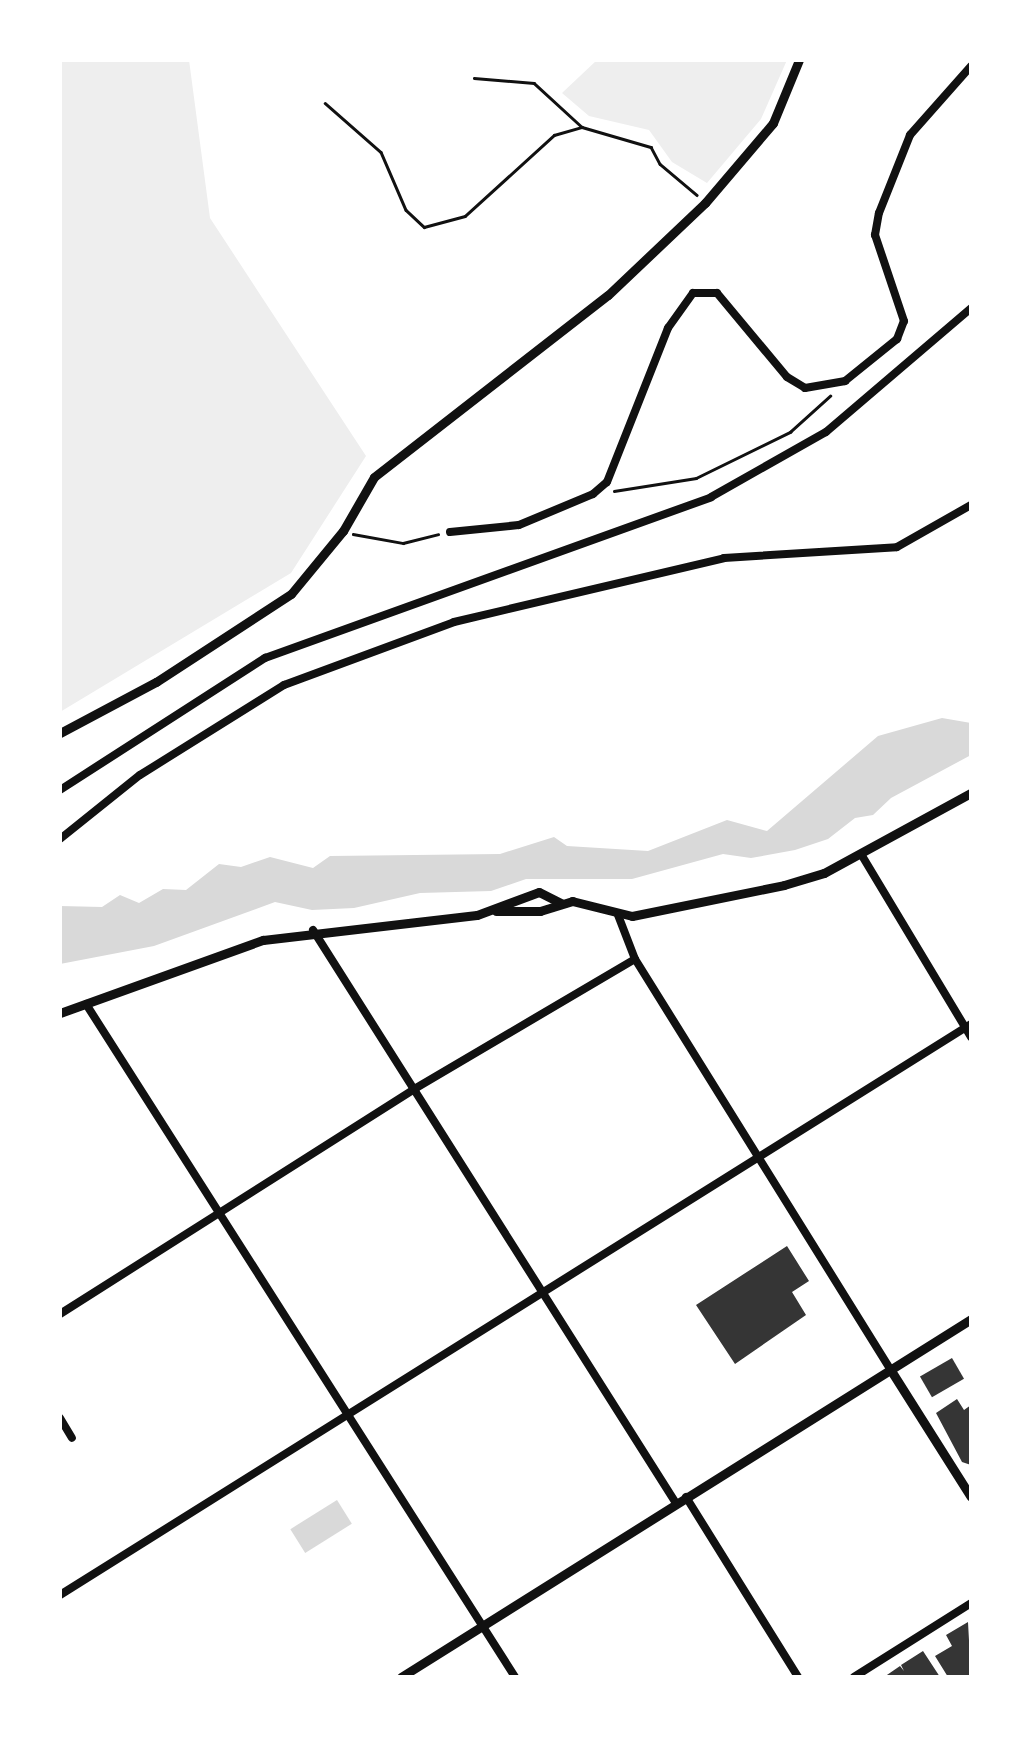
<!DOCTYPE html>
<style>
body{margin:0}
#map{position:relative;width:1031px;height:1737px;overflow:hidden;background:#fff;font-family:"Public Sans",sans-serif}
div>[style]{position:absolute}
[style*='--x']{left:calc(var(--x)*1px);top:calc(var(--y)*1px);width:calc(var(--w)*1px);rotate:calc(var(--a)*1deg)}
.green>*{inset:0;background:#eee}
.water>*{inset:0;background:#d9d9d9;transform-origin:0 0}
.building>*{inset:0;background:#353535;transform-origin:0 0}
.path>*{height:2.5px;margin:-1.25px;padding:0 1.25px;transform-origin:1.25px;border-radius:1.25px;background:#111}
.minor>*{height:8px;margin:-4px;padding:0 4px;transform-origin:4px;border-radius:4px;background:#111}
.tertiary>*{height:9px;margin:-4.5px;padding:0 4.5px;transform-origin:4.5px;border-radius:4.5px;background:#111}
span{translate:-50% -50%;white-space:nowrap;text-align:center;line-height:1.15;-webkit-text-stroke:8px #fff;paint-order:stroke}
.frame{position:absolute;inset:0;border:62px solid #fff;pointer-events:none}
</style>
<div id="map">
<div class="green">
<div style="clip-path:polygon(60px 60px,189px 60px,210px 218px,366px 456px,291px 573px,60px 712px)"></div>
<div style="clip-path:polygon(597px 60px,787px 60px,761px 119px,707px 183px,672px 162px,649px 130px,589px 116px,562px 93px)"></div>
</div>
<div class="water">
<div style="clip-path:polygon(942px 718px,971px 723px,971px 755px,891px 798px,873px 815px,855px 818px,828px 839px,795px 850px,751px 858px,723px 854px,632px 879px,526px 879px,491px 891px,420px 893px,354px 908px,312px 910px,275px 902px,154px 946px,60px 964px,60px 906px,102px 907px,120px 895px,139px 903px,163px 889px,186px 890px,219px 864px,241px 867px,270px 857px,313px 868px,330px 856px,500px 854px,554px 837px,567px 846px,648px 851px,727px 820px,767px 831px,878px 736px)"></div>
<div style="left:337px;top:1500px;width:28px;height:55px;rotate:58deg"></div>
</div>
<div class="building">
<div style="clip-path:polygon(787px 1246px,809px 1281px,792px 1292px,806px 1315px,735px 1364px,696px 1305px)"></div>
<div style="left:952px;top:1358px;width:24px;height:37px;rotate:60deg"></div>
<div style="clip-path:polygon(957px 1399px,964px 1410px,971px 1405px,971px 1465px,962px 1462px,936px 1413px)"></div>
<div style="clip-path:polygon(968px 1622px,971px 1677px,948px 1677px,935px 1656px,952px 1646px,946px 1635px)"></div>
<div style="clip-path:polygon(923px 1651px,940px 1677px,884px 1677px,900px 1666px,904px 1671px,901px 1665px)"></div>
</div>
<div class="path">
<div style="--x:474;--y:78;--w:60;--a:4.8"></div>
<div style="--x:534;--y:83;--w:64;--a:42.5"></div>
<div style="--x:325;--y:103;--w:74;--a:41.2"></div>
<div style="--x:381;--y:152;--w:63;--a:66.7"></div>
<div style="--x:406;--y:210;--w:25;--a:43"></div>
<div style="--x:424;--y:227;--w:42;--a:-15"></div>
<div style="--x:465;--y:216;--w:120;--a:-42.3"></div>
<div style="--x:554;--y:135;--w:29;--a:-16"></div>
<div style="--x:582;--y:127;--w:72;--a:16.2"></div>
<div style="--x:651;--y:147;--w:19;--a:62"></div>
<div style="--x:660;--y:164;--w:48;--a:40"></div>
<div style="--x:614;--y:491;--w:83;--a:-9"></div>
<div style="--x:696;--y:478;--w:105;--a:-26.1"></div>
<div style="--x:790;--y:432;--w:54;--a:-42"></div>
<div style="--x:353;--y:534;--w:51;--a:10.2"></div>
<div style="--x:403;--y:543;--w:36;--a:-14"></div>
</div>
<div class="minor">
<div style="--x:450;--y:532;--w:69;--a:-5.8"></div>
<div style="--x:519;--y:525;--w:80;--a:-22.7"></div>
<div style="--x:593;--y:494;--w:18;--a:-41"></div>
<div style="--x:607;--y:482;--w:166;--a:-68.4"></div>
<div style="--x:668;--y:328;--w:43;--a:-54.5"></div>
<div style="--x:693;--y:293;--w:24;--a:0"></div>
<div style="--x:717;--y:293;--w:109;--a:50.2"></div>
<div style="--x:787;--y:377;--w:21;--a:31"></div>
<div style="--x:805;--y:388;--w:41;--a:-9.9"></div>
<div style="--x:845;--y:381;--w:67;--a:-38.9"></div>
<div style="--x:897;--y:339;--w:19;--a:-69"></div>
<div style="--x:904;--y:321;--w:91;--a:-108.6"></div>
<div style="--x:875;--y:235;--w:22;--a:-80"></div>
<div style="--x:879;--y:213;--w:84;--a:-68.3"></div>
<div style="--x:910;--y:135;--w:92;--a:-48.5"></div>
<div style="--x:60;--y:790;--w:244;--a:-32.8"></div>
<div style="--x:265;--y:658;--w:474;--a:-19.8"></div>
<div style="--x:711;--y:497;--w:132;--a:-29.5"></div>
<div style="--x:826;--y:432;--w:191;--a:-40.5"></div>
<div style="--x:60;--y:839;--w:102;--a:-38.7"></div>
<div style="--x:140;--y:775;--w:170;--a:-32"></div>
<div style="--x:284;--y:685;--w:181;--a:-20.3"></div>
<div style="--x:454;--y:622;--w:277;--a:-13.3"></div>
<div style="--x:724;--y:558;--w:173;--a:-3.6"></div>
<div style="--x:897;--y:547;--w:85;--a:-29.6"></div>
<div style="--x:861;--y:854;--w:214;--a:59"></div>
<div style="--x:618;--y:915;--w:47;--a:68.9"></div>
<div style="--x:635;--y:959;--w:483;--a:58.1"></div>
<div style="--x:313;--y:930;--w:678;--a:57.65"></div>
<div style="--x:86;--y:1004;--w:798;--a:57.48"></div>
<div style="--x:60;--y:1314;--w:422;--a:-32.4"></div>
<div style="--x:416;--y:1088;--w:254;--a:-30.5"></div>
<div style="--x:60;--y:1418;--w:23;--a:59"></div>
<div style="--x:686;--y:1497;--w:212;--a:58.1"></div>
<div style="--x:60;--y:1595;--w:1075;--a:-32.08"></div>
<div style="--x:854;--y:1677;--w:138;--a:-32.3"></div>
</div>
<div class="tertiary">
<div style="--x:60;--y:733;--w:109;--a:-28"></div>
<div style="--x:156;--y:682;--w:161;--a:-33.1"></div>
<div style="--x:291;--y:594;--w:82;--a:-50.5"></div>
<div style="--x:343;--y:531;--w:62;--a:-60.1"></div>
<div style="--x:374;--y:477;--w:296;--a:-37.9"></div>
<div style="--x:608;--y:295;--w:134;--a:-43.5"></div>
<div style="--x:705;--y:203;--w:105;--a:-49.6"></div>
<div style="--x:773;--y:123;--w:68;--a:-67.6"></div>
<div style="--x:496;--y:911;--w:44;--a:0"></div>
<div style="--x:540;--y:911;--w:34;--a:-17"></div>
<div style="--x:572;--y:901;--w:62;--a:14"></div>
<div style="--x:632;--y:916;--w:155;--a:-11.5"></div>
<div style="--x:784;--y:885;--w:42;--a:-16.7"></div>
<div style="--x:824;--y:873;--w:167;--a:-28.6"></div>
<div style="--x:60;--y:1013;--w:216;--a:-19.8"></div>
<div style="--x:263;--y:940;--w:215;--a:-6.7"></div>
<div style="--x:477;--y:915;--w:66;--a:-20.4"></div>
<div style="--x:539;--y:892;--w:25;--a:27"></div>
<div style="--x:890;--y:1369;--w:151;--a:57.7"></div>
<div style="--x:401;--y:1677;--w:673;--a:-32.13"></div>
</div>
<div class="frame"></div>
</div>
